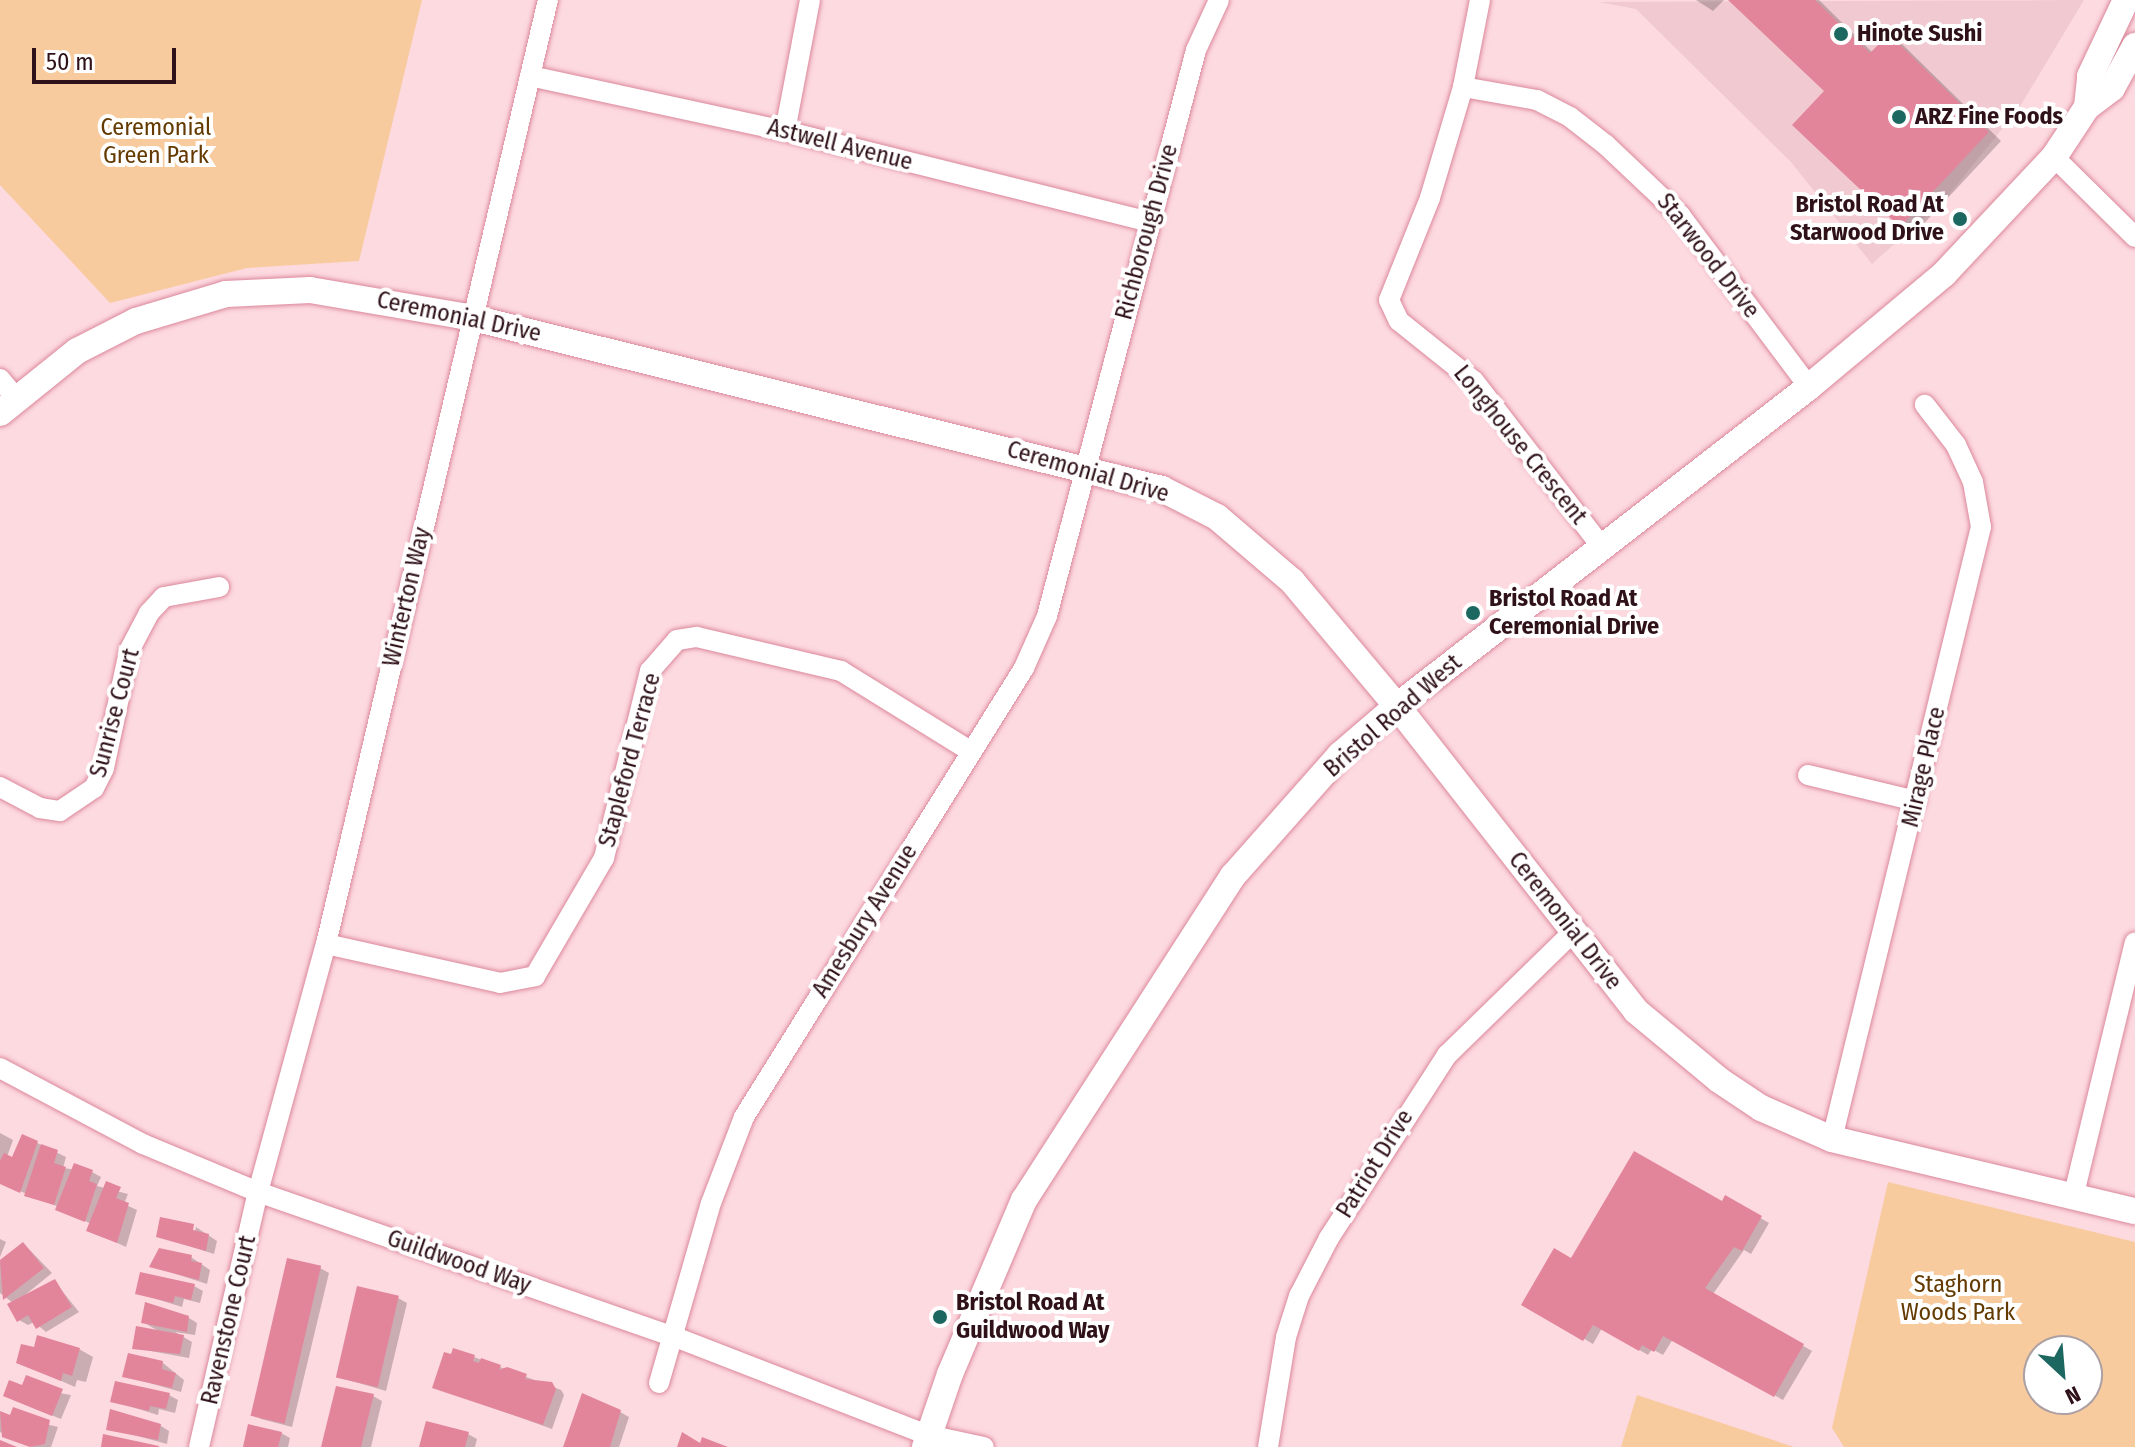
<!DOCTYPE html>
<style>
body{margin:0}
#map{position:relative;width:2135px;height:1447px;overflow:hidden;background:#fdd9e0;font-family:"Fira Sans Condensed",sans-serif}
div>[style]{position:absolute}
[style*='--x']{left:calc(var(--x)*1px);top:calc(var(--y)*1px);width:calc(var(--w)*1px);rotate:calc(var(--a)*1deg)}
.built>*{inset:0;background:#f1cad1}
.green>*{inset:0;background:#f8cb9f}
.shadow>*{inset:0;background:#0003}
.building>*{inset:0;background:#e2859b;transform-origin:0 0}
.roads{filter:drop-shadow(0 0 2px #db889b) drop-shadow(0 0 2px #db889b)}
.minor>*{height:20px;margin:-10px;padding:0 10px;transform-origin:10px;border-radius:10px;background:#fff}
.tertiary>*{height:26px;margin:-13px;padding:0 13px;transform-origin:13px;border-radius:13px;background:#fff}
.dots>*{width:22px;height:22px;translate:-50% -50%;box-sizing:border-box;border:4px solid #fff;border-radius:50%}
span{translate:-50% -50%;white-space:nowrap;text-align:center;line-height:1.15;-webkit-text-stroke:8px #fff;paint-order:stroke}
.poi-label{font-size:24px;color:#2f1119;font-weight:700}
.left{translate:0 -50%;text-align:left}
.right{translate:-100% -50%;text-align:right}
.park-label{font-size:24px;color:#643a00}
.street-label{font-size:24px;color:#2f1119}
.north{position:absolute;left:2023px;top:1335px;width:80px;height:80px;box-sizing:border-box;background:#fff;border:2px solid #aca0a3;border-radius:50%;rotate:154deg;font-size:22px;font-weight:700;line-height:32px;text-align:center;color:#2f1119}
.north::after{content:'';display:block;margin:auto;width:28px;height:36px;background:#1c675f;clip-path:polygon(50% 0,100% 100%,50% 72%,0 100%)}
.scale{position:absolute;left:32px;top:48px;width:144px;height:36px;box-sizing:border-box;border:4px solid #2f1119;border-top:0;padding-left:10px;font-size:24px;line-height:28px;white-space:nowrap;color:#2f1119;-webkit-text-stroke:6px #fff;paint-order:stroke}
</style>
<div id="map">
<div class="built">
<div style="clip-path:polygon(2084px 0,2019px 108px,1947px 197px,1872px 264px,1791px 162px,1636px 9px,1599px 2px)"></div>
</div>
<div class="green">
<div style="clip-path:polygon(0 0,422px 0,359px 261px,247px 268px,110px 303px,0 185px)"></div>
<div style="clip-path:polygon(evenodd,1888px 1182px,2135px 1242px,2135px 1447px,1844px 1447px,1832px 1428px,1888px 1182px,2039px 1351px,2087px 1351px,2087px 1399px,2039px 1399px,2039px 1351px)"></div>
<div style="clip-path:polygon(1637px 1395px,1794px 1447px,1621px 1447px)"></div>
</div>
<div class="shadow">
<div style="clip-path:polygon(1696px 0,1724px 0,1713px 11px)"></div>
<div style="clip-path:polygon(1731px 0,1819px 0,1873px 53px,1889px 37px,1903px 45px,2001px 141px,1915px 233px,1901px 225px,1827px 91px)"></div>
<div style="clip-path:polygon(0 1133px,13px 1140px,7px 1157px,13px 1159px,23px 1136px,66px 1157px,63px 1168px,92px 1172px,101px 1177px,97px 1186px,128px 1194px,124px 1204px,137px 1210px,126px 1247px,89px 1230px,91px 1224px,59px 1207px,0 1183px)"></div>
<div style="clip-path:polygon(1726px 1198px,1769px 1223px,1751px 1254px,1744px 1250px,1713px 1294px,1812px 1351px,1783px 1400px,1673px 1339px,1663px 1355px,1652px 1349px,1648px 1355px,1602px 1328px,1593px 1344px,1524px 1304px,1572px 1261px,1722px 1204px)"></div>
<div style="clip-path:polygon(196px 1227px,217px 1241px,214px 1254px,158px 1236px,193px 1241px)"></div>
<div style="clip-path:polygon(0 1239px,6px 1242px,0 1257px)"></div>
<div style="clip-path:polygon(24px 1244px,52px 1273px,25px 1295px,55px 1282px,79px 1312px,46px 1332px,34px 1322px,28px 1325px,19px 1320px,13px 1303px,0 1293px,0 1263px)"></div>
<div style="clip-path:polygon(191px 1257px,210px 1270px,207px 1284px,151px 1266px)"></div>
<div style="clip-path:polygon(320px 1268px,329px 1273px,292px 1427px,261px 1419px,252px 1414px)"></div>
<div style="clip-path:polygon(194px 1286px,203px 1291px,200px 1303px,184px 1299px,182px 1307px,137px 1293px)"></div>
<div style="clip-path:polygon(398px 1298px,407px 1303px,386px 1391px,338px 1377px)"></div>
<div style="clip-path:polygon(189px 1318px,197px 1323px,195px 1335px,175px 1332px,192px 1342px,189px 1358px,134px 1348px,160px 1332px,143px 1322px)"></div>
<div style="clip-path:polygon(79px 1349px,93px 1357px,86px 1382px,77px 1380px,75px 1387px,18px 1362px,35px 1350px)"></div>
<div style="clip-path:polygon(474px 1357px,561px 1390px,564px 1395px,552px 1429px,434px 1387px)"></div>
<div style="clip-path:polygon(163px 1363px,184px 1380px,181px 1392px,125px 1376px)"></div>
<div style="clip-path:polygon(23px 1387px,71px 1395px,61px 1419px,14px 1400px)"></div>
<div style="clip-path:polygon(169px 1395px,178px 1400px,175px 1413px,159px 1409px,158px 1415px,112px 1401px)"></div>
<div style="clip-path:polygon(373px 1396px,382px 1401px,371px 1447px,323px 1447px)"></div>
<div style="clip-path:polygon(620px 1412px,629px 1417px,619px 1447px,565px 1447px)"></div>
<div style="clip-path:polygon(0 1413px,58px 1427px,51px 1447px,33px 1447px,0 1432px)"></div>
<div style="clip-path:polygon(161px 1426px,169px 1431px,167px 1444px,108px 1428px)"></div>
<div style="clip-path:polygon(281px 1433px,290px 1438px,288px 1447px,245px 1447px)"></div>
<div style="clip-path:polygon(468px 1434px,477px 1439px,475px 1447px,421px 1447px)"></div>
</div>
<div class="building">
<div style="clip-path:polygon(1728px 0,1815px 0,1870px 53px,1889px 34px,1989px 132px,1900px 227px,1792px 125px,1824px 91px)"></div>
<div style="clip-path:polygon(22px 1134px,38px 1141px,20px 1193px,0 1184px,0 1161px,4px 1153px,12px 1157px)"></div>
<div style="clip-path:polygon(41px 1144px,58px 1150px,54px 1163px,66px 1167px,54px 1205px,24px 1196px)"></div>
<div style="clip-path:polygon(1634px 1151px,1722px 1201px,1725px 1195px,1762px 1216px,1742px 1251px,1734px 1247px,1705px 1288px,1804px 1344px,1774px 1397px,1663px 1336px,1654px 1352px,1642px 1345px,1639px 1351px,1593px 1325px,1583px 1341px,1521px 1305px,1554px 1248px,1571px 1258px)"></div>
<div style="clip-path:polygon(74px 1163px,93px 1170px,89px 1181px,97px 1184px,85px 1222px,55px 1210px)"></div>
<div style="clip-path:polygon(106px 1181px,121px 1187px,116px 1198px,129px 1203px,117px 1243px,86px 1231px)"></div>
<div style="clip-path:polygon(160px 1217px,194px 1224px,193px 1230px,209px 1234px,206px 1251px,156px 1237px)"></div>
<div style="clip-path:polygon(23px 1242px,44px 1268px,3px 1300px,0 1260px)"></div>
<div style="clip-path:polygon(159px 1248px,192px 1255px,191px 1261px,202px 1263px,199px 1280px,149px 1267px)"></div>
<div style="left:287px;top:1258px;width:35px;height:162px;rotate:13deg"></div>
<div style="clip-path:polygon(140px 1272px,195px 1284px,191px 1300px,175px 1296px,173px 1303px,135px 1294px)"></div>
<div style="clip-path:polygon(55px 1279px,72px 1307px,36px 1329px,28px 1315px,17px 1322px,7px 1304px)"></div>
<div style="left:357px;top:1286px;width:43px;height:94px;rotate:13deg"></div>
<div style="clip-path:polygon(145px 1302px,189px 1316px,187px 1332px,141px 1323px)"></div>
<div style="clip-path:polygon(136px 1326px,184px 1335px,180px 1354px,132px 1349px)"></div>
<div style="clip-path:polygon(37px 1335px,80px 1348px,72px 1376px,63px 1373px,61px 1381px,16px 1363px,21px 1344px,34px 1347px)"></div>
<div style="clip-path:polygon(453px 1348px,475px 1355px,473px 1361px,479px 1363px,481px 1358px,501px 1365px,499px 1370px,507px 1367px,527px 1374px,525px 1379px,552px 1382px,556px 1389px,543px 1425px,432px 1388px,444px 1352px,451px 1354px)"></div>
<div style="clip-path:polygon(128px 1353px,163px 1361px,162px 1369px,176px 1373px,172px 1388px,122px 1377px)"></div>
<div style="clip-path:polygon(26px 1375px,63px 1389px,52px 1416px,3px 1396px,9px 1380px,22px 1385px)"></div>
<div style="clip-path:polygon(115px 1381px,170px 1393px,166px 1409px,150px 1406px,149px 1411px,110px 1402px)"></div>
<div style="clip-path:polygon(336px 1386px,374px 1394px,361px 1447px,321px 1447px)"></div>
<div style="clip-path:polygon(582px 1393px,621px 1410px,610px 1447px,563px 1447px)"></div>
<div style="clip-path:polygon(13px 1407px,50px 1420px,45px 1444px,30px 1447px,2px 1437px,0 1411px,10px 1415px)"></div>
<div style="clip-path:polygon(110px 1409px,161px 1424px,158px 1440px,106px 1430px)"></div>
<div style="clip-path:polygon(426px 1421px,469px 1432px,465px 1447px,419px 1447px)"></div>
<div style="clip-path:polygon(248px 1424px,282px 1432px,278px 1447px,243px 1447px)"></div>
<div style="clip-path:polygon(682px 1432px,700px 1443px,702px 1437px,728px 1447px,677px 1447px)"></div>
<div style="clip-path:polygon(103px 1434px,159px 1446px,159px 1447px,101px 1447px)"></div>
<div style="clip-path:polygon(0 1440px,17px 1447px,0 1447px)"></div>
</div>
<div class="roads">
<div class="minor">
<div style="--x:1480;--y:0;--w:89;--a:101.1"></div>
<div style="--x:1463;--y:87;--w:116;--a:106.6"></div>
<div style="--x:1430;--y:198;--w:110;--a:111.9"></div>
<div style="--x:1389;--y:300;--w:23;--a:65"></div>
<div style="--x:1399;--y:321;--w:96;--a:38.7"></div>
<div style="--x:1474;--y:381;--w:208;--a:52.4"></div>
<div style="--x:530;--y:76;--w:261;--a:12.2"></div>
<div style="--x:785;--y:131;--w:375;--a:14"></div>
<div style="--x:1463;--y:87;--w:75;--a:10"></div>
<div style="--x:1537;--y:100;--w:37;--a:27"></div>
<div style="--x:1570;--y:117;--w:46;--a:37.9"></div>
<div style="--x:1606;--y:145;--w:102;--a:43.4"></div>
<div style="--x:1680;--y:215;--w:215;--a:53.1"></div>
<div style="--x:785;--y:131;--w:133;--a:-79.2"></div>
<div style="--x:2054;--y:157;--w:114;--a:44.6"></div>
<div style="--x:0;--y:379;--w:26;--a:50"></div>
<div style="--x:1808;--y:775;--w:111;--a:13.5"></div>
<div style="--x:0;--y:787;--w:45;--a:27.7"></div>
<div style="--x:40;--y:808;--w:20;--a:9"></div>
<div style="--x:60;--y:811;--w:41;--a:-34.1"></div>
<div style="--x:94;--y:788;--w:22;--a:-63"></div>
<div style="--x:104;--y:768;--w:120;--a:-77.9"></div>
<div style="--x:129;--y:651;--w:43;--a:-62.2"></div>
<div style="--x:149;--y:613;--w:22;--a:-47"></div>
<div style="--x:164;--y:597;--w:56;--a:-10.3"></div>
<div style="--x:326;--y:944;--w:178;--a:12.6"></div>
<div style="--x:500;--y:983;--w:36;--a:-11"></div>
<div style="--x:535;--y:976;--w:137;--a:-59.7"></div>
<div style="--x:604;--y:858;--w:193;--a:-76.2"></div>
<div style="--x:650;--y:671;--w:41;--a:-48.9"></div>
<div style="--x:677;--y:640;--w:20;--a:-9"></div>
<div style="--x:697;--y:637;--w:148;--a:13.3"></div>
<div style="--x:841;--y:671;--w:152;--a:31.8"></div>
<div style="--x:0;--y:1068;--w:162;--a:28"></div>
<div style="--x:143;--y:1144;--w:125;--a:22.7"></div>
<div style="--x:258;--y:1192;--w:441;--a:19.2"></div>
<div style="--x:675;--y:1337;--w:271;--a:21.2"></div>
<div style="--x:928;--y:1435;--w:57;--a:12.1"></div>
<div style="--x:1832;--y:1139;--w:630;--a:-76.32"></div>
<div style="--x:1981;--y:527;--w:46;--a:-100.1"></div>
<div style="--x:1973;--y:482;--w:41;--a:-114.7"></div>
<div style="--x:1956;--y:445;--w:51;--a:-127.8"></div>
<div style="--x:2073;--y:1198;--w:263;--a:-76.4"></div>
<div style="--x:659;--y:1383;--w:187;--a:-73.9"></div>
<div style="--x:711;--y:1203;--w:92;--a:-69"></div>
<div style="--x:744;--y:1117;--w:529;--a:-58.05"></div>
<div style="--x:1024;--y:668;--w:57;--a:-66.1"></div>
<div style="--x:1047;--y:616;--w:585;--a:-75.25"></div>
<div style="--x:1196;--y:50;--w:55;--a:-65.3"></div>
<div style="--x:199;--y:1447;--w:262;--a:-77"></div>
<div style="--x:258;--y:1192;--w:257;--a:-74.7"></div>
<div style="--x:326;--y:944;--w:970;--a:-76.77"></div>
<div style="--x:1268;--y:1447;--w:111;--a:-80.7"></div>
<div style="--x:1286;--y:1337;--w:43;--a:-72.4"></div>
<div style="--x:1299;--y:1296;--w:65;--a:-62.7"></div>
<div style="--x:1329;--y:1238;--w:218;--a:-57.2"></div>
<div style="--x:1447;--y:1055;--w:176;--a:-44.3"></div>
</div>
<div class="tertiary">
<div style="--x:2087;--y:107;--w:31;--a:-84"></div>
<div style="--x:2090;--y:76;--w:84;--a:-64.7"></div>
<div style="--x:0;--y:413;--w:99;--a:-38.8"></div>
<div style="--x:77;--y:351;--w:66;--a:-27"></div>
<div style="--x:136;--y:321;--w:94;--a:-16.7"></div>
<div style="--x:226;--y:294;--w:84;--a:-2.7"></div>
<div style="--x:310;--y:290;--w:165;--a:9.7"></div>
<div style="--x:473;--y:318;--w:710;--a:13.94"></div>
<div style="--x:1162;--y:489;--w:62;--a:27"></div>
<div style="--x:1217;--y:517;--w:99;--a:40.5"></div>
<div style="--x:1292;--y:581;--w:163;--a:50"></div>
<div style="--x:1397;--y:706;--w:387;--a:51.9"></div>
<div style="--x:1636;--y:1011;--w:108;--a:39.7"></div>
<div style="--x:1719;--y:1080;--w:50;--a:33.7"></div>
<div style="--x:1761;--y:1108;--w:77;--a:23.6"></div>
<div style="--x:1832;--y:1139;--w:311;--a:13.4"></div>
<div style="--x:925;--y:1447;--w:77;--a:-71.1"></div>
<div style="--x:950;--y:1374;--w:189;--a:-67"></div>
<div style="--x:1024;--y:1200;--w:386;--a:-57.2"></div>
<div style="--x:1233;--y:876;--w:162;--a:-48.5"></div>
<div style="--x:1340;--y:755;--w:75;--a:-40.7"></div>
<div style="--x:1397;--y:706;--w:521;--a:-37.75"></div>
<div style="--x:1809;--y:387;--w:176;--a:-39.9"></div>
<div style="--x:1944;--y:274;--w:161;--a:-46.8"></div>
<div style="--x:2054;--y:157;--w:60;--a:-56.6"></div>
<div style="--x:2087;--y:107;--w:31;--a:-37"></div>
<div style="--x:2112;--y:88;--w:48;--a:-61.3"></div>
</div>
</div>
<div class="dots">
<div style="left:1841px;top:34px;background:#1c675f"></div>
<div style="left:1899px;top:117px;background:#1c675f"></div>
<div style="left:1960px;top:219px;background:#1c675f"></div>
<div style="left:1473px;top:613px;background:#1c675f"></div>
<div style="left:940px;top:1317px;background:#1c675f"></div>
</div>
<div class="poi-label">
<span class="left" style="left:1857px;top:34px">Hinote Sushi</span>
<span class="left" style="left:1915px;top:117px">ARZ Fine Foods</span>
<span class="right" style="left:1944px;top:219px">Bristol Road At<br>Starwood Drive</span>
<span class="left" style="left:1489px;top:613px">Bristol Road At<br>Ceremonial Drive</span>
<span class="left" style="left:956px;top:1317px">Bristol Road At<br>Guildwood Way</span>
</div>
<div class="park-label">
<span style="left:156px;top:142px">Ceremonial<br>Green Park</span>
<span style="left:1958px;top:1299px">Staghorn<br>Woods Park</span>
</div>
<div class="street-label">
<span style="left:840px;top:145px;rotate:14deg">Astwell Avenue</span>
<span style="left:1147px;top:232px;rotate:-75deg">Richborough Drive</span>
<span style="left:1708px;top:256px;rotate:52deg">Starwood Drive</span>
<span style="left:459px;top:317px;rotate:12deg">Ceremonial Drive</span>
<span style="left:1520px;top:445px;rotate:51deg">Longhouse Crescent</span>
<span style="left:1088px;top:472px;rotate:16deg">Ceremonial Drive</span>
<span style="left:407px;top:597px;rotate:-77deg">Winterton Way</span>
<span style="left:115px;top:713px;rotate:-75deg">Sunrise Court</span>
<span style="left:1393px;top:716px;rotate:-41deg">Bristol Road West</span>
<span style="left:630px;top:760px;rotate:-75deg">Stapleford Terrace</span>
<span style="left:1924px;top:767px;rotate:-77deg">Mirage Place</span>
<span style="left:865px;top:921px;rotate:-58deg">Amesbury Avenue</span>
<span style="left:1565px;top:921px;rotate:52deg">Ceremonial Drive</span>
<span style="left:1375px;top:1164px;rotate:-58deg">Patriot Drive</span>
<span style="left:459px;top:1262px;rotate:19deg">Guildwood Way</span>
<span style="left:229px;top:1320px;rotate:-77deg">Ravenstone Court</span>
</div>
<div class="north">N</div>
<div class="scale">50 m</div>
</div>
